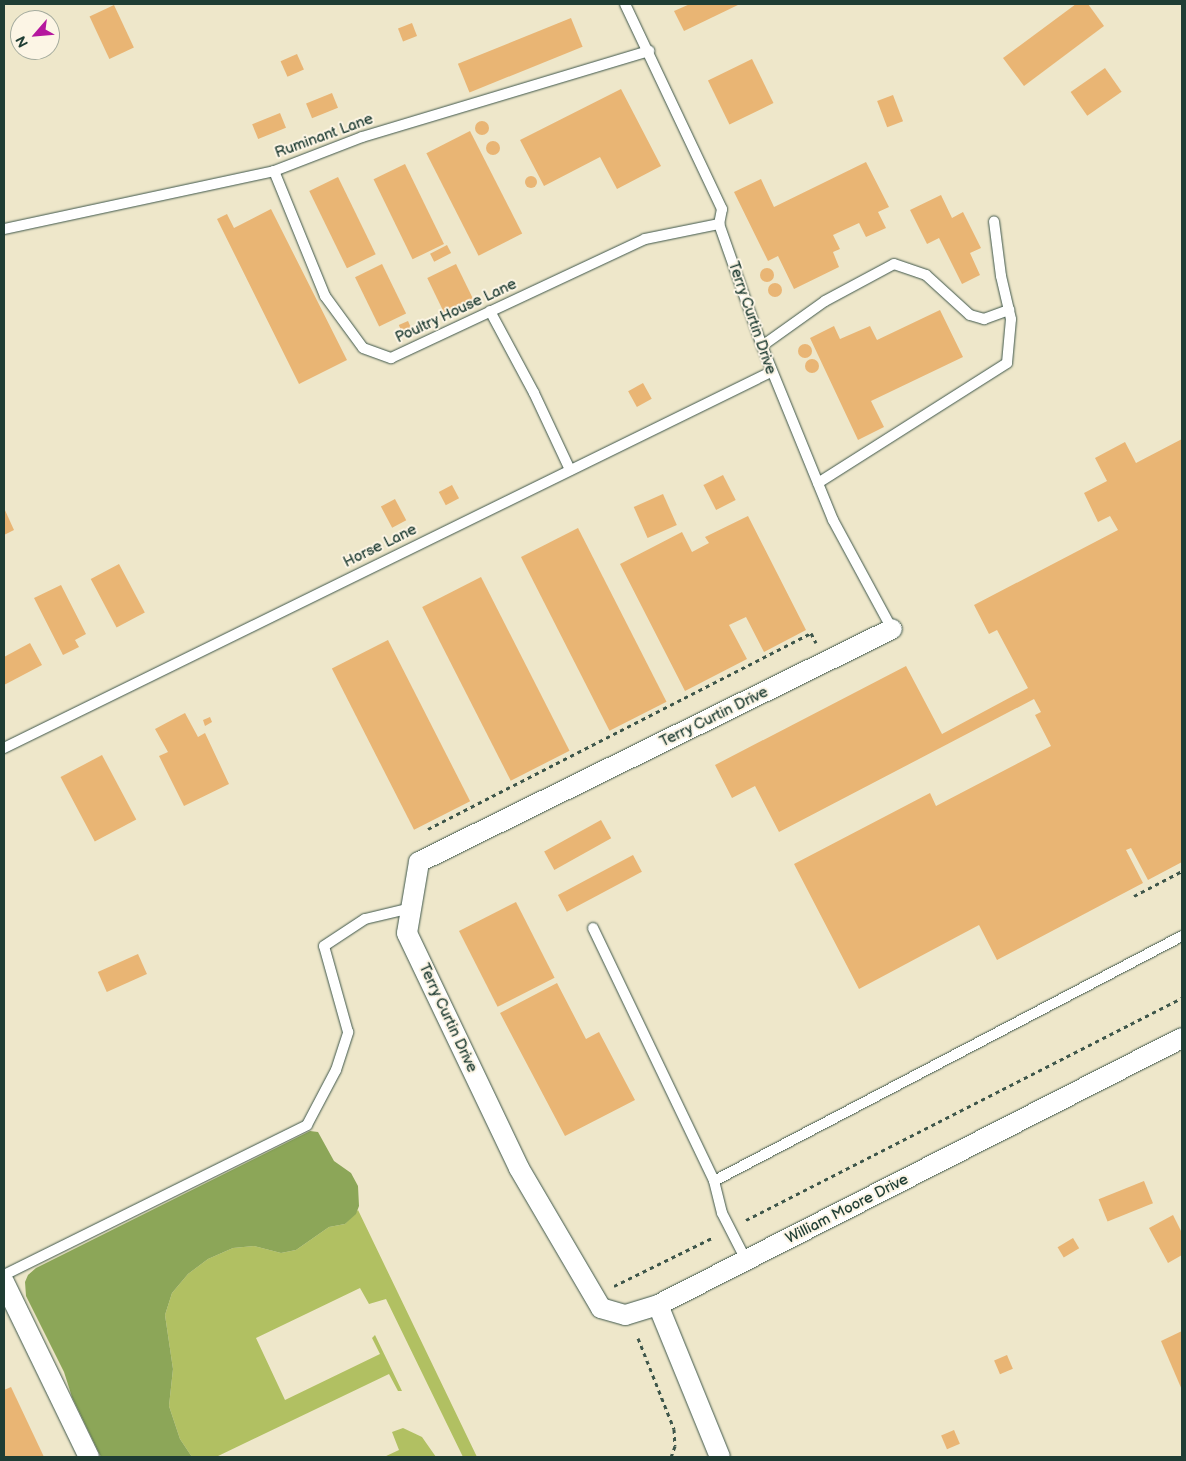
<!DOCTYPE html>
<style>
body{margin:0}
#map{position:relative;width:1186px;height:1461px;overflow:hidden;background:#eee7ca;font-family:"Balsamiq Sans",sans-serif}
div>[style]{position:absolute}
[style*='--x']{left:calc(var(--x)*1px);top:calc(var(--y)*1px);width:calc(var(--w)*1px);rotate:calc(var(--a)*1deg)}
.green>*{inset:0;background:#b1c062}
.forest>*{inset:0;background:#8ca658}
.building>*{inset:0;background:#e9b574;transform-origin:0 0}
.round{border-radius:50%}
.path>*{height:3px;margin-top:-1.5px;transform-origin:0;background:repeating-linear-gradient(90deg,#3e564a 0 4px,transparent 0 8px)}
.roads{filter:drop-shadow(0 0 1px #3e564a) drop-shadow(0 0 1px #3e564a)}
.service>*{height:10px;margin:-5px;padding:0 5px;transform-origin:5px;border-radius:5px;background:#fff}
.minor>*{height:20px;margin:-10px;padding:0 10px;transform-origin:10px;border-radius:10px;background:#fff}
span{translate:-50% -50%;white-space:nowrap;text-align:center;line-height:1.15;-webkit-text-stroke:4px #fcf5e5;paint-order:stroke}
.street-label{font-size:15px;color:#1f3d34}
.frame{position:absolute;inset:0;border:5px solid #1f3d34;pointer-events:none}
.north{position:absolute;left:10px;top:10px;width:50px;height:50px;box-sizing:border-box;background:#fcf5e5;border:1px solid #a4ab9e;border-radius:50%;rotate:243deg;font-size:14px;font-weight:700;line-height:20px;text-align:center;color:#1f3d34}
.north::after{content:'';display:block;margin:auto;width:18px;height:22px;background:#b5179e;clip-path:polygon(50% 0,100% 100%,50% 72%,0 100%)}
</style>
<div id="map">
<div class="green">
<div style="clip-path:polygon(358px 1210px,477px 1457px,463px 1457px,386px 1299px,369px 1304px,360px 1288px,256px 1338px,285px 1400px,380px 1354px,372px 1338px,375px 1335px,402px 1391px,398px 1391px,389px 1374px,216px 1457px,192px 1457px,180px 1439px,169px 1406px,173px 1369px,165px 1315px,172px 1293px,188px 1274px,208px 1259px,233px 1248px,254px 1246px,281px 1253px,296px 1250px,329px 1227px,345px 1224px)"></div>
<div style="clip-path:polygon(403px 1428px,422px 1437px,436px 1457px,384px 1457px,399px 1450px,392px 1432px)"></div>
</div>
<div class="forest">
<div style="clip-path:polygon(310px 1131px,318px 1132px,334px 1161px,351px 1173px,358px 1186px,359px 1206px,356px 1214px,345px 1224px,329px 1227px,296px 1250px,281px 1253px,254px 1246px,233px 1248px,208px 1259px,188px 1274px,172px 1293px,165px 1315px,173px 1369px,169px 1406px,180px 1439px,192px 1457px,101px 1457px,72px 1397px,64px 1372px,26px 1296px,25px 1282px,28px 1275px,36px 1268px)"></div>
</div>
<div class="building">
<div style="clip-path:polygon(690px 4px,740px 4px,684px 31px,674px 11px)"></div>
<div style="clip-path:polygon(1076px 4px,1088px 4px,1104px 26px,1024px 86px,1003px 58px)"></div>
<div style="left:114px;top:5px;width:47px;height:27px;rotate:65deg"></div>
<div style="left:571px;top:18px;width:31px;height:122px;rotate:68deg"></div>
<div style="left:412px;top:23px;width:14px;height:15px;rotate:69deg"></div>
<div style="left:297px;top:54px;width:17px;height:18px;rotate:66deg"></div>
<div style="left:752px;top:59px;width:49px;height:49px;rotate:64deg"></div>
<div style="left:1105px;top:68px;width:29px;height:42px;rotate:55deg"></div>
<div style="clip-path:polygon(621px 89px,661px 166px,617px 189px,600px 157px,544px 186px,520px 140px)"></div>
<div style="left:332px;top:93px;width:16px;height:28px;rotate:68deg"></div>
<div style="left:893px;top:95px;width:28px;height:17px;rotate:69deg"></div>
<div style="left:280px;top:113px;width:16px;height:30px;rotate:68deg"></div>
<div class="round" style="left:475px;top:121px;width:14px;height:14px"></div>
<div style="left:470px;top:131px;width:115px;height:49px;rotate:63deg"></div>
<div class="round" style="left:486px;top:141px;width:14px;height:14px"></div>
<div style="clip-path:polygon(866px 162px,889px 207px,878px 212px,886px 228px,866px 237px,859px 223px,833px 235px,840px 249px,833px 252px,839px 267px,794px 289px,778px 256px,768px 261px,734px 192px,761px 179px,774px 207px)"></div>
<div style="left:405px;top:164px;width:89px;height:35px;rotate:64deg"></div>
<div class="round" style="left:525px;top:176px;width:12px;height:12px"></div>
<div style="left:338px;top:177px;width:86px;height:32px;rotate:64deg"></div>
<div style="clip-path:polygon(941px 195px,952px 218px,963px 212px,981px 248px,970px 253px,980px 275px,962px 284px,939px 238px,927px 244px,910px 210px)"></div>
<div style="clip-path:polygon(271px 209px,347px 360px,299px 384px,217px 219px,227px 214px,234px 228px)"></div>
<div style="left:447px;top:245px;width:9px;height:19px;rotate:63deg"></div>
<div style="left:382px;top:264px;width:55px;height:30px;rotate:64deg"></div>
<div style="left:456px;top:264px;width:41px;height:32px;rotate:64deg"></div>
<div class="round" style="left:760px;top:268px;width:14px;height:14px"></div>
<div class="round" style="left:768px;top:283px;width:14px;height:14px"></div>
<div style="clip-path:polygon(940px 310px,963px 357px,871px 401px,884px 427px,858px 440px,810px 338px,834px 326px,840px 339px,870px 326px,877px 340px)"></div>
<div style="left:408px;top:321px;width:8px;height:10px;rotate:67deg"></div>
<div class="round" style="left:798px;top:344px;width:14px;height:14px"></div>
<div class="round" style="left:805px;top:359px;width:14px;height:14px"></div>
<div style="left:643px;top:383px;width:18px;height:17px;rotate:61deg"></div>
<div style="clip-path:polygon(1182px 439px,1182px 862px,1148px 880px,1131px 848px,1126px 850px,1143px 883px,997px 960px,979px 925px,859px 989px,794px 864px,930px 793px,936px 806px,1051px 746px,1035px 715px,1041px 712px,1034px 699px,779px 832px,755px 786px,732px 798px,715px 765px,906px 666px,942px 734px,1028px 688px,997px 630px,989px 634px,974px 605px,1118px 530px,1110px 516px,1098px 522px,1084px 493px,1107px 481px,1095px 458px,1125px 442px,1136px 463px)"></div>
<div style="left:723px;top:475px;width:28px;height:22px;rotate:63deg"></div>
<div style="left:452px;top:485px;width:15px;height:15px;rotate:62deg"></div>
<div style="left:663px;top:494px;width:34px;height:32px;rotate:66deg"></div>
<div style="left:395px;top:499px;width:24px;height:16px;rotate:62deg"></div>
<div style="clip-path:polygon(4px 508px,14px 530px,4px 535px)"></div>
<div style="clip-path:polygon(748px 516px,806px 630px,764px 652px,746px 617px,729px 625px,747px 659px,685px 691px,620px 564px,682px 532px,692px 552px,709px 543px,705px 537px)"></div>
<div style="left:578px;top:528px;width:195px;height:64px;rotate:63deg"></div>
<div style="left:119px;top:564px;width:55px;height:32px;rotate:62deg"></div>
<div style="left:481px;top:577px;width:195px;height:66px;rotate:63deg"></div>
<div style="clip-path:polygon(61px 585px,86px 634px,75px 640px,79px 647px,63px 655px,34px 598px)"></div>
<div style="left:388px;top:640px;width:181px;height:63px;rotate:63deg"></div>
<div style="clip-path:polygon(30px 643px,42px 665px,4px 685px,4px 657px)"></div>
<div style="clip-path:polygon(185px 713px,198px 737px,205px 733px,229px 784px,184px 806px,159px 756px,168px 752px,155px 729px)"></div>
<div style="clip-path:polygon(210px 717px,212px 722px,205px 726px,203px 720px)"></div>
<div style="left:102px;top:755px;width:73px;height:47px;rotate:62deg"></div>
<div style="left:601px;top:820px;width:21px;height:65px;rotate:61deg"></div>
<div style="left:633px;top:855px;width:19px;height:85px;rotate:62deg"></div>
<div style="left:516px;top:902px;width:85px;height:64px;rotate:63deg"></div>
<div style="left:138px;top:954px;width:22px;height:44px;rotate:66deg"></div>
<div style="clip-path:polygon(557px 983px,586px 1039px,599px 1032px,635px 1100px,565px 1136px,500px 1013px)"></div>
<div style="left:1144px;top:1181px;width:24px;height:49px;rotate:68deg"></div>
<div style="clip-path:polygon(1173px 1215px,1182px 1233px,1182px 1255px,1168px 1263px,1149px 1228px)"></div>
<div style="left:1073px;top:1238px;width:12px;height:18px;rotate:59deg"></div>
<div style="clip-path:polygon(1182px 1331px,1182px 1390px,1161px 1341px)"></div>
<div style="left:1007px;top:1355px;width:15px;height:14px;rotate:67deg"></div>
<div style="clip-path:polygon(11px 1387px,44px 1457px,4px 1457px,4px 1390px)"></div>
<div style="left:954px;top:1430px;width:15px;height:14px;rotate:67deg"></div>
</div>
<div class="path">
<div style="--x:428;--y:829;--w:430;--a:-27.1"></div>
<div style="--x:811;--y:633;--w:11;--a:63"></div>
<div style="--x:1134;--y:896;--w:54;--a:-27.5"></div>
<div style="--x:746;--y:1220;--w:489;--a:-27"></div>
<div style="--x:614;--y:1286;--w:111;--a:-26.1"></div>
<div style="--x:638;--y:1338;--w:98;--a:68.4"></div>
<div style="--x:674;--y:1429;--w:17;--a:87"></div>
<div style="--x:675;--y:1446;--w:12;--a:110"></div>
</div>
<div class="roads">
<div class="service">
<div style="--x:625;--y:4;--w:227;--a:64.7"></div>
<div style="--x:722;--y:209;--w:15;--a:101"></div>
<div style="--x:719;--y:224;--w:129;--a:70.6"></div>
<div style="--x:762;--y:346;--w:188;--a:67.8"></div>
<div style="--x:833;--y:520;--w:124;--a:61.6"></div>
<div style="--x:274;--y:171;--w:135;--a:67.8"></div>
<div style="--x:325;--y:296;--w:64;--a:53.8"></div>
<div style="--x:363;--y:348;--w:30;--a:20"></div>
<div style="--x:391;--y:358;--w:280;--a:-25.1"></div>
<div style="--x:645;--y:239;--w:76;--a:-11.5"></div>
<div style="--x:4;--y:229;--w:276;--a:-12.1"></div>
<div style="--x:274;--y:171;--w:94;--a:-21.1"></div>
<div style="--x:362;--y:137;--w:300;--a:-16.7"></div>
<div style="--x:490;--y:311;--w:93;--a:61.8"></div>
<div style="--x:534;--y:393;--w:85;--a:64.9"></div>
<div style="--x:762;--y:346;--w:77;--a:-35.5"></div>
<div style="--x:825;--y:301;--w:78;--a:-28.2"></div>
<div style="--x:894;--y:264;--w:34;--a:19"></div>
<div style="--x:926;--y:275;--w:59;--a:42.3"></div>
<div style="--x:970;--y:315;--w:15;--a:16"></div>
<div style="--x:984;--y:319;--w:27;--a:-20"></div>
<div style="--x:818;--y:483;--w:224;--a:-32.4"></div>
<div style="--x:1007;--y:363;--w:44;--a:-84.8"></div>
<div style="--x:1011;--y:319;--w:44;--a:-103.1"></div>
<div style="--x:1001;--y:276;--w:55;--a:-97.3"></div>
<div style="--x:4;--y:748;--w:854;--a:-26.12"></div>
<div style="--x:593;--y:928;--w:280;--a:64.4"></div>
<div style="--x:746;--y:1260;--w:53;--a:-117.1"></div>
<div style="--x:722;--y:1213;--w:33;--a:-104"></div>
<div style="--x:714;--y:1181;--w:528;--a:-27.63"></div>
<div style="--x:4;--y:1275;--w:338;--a:-26.3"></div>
<div style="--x:307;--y:1125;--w:62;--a:-62.2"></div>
<div style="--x:336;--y:1070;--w:40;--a:-72"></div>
<div style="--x:348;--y:1032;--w:89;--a:-105.6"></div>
<div style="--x:324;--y:946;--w:49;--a:-33.4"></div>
<div style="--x:365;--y:919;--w:47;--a:-13.4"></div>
</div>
<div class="minor">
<div style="--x:4;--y:1282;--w:195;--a:64.1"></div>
<div style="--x:658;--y:1305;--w:34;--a:163"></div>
<div style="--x:625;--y:1315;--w:25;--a:-164"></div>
<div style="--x:601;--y:1308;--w:162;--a:-120.4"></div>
<div style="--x:519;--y:1168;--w:260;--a:-115.5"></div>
<div style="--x:407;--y:933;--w:72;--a:-80.4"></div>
<div style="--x:419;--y:862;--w:527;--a:-26.22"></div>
<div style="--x:720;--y:1457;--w:164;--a:-112.2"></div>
<div style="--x:658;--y:1305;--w:588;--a:-27"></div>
</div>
</div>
<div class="street-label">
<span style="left:324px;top:136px;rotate:-20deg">Ruminant Lane</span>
<span style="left:456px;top:311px;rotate:-25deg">Poultry House Lane</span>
<span style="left:752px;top:318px;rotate:71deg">Terry Curtin Drive</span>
<span style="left:380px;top:546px;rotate:-26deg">Horse Lane</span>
<span style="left:714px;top:717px;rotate:-26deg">Terry Curtin Drive</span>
<span style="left:448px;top:1018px;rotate:65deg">Terry Curtin Drive</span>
<span style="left:847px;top:1209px;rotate:-27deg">William Moore Drive</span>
</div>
<div class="frame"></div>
<div class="north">N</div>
</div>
